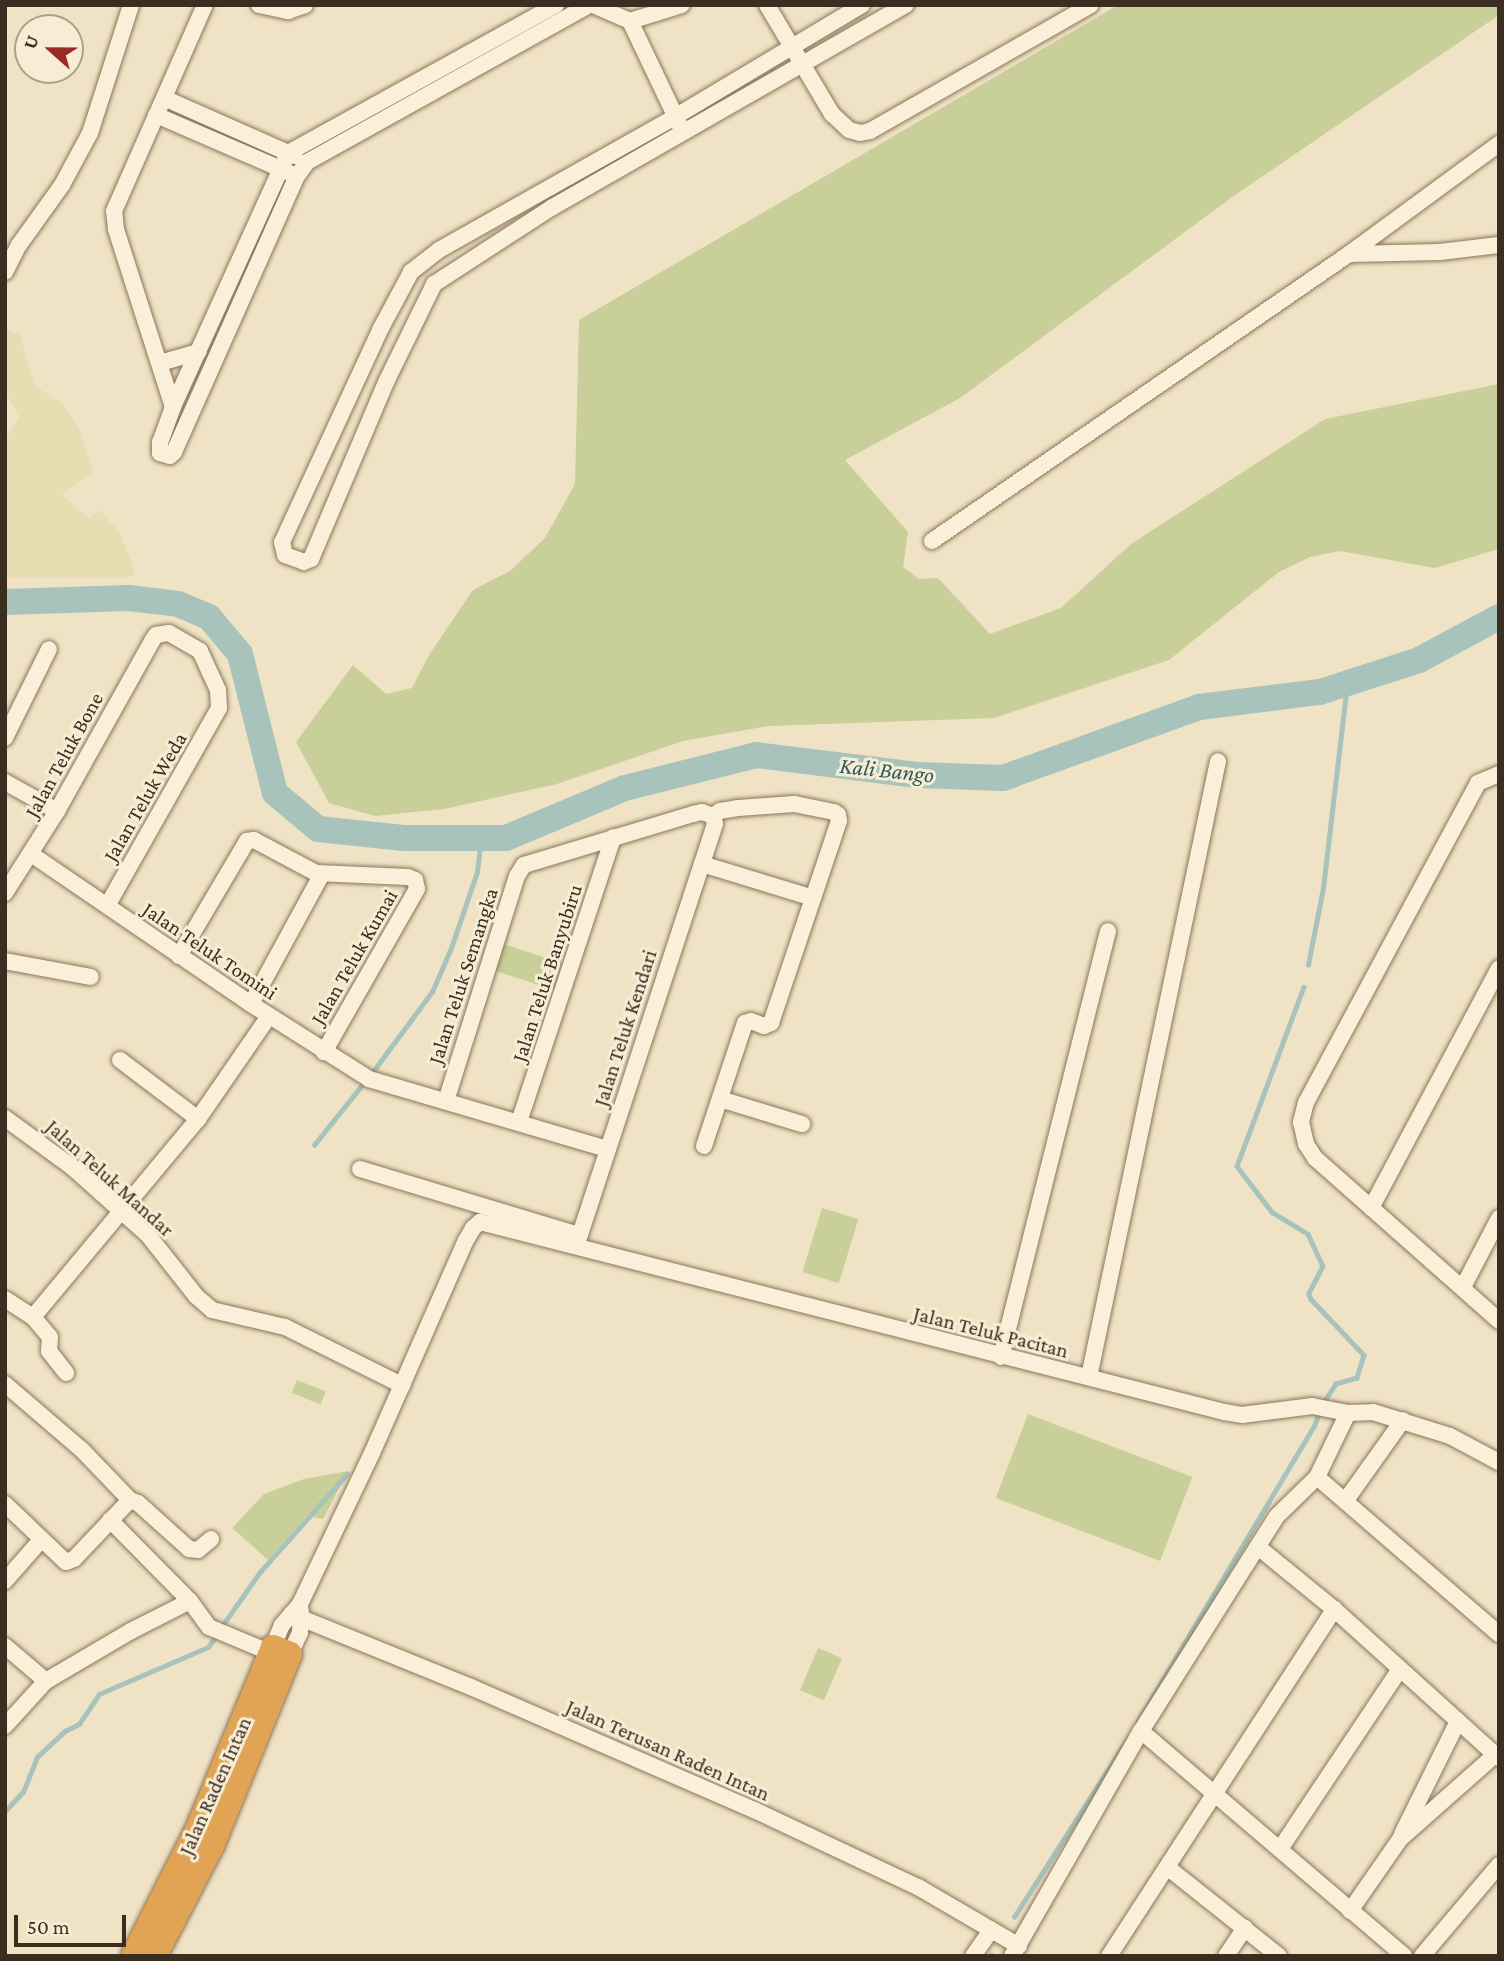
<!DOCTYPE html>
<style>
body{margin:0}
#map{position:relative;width:1504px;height:1961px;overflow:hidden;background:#f0e3c5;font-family:"Crimson Pro",serif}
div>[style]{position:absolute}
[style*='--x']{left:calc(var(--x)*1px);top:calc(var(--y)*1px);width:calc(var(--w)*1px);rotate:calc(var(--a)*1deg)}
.farmland>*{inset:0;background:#e6deb2}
.green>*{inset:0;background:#c8cf98;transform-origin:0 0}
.stream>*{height:4.5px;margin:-2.25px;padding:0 2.25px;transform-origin:2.25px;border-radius:2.25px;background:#a7c3bb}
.river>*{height:26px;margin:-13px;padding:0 13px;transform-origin:13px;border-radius:13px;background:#a7c3bb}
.roads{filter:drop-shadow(0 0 2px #8c755a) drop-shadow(0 0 2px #8c755a)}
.minor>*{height:16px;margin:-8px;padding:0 8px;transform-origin:8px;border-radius:8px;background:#faf0d9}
.highway>*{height:24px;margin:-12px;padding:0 12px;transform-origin:12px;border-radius:12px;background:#e1a454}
span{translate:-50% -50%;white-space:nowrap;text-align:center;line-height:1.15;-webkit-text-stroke:6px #f7edd5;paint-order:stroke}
.street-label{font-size:21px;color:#3b2d1f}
.water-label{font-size:23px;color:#2d5b59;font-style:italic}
.frame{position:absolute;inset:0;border:7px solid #3b2d1f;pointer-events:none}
.north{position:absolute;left:14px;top:14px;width:70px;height:70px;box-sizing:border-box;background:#f7edd5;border:2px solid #aca08c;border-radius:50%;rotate:291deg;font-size:19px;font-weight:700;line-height:28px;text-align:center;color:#3b2d1f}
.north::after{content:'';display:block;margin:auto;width:24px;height:32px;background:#9d2828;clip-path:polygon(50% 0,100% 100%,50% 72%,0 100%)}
.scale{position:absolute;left:14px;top:1915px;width:112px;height:32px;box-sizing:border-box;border:4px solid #3b2d1f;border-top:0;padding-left:9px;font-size:21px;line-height:24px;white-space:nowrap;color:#3b2d1f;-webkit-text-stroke:5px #f7edd5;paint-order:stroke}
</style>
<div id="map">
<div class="farmland">
<div style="clip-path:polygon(5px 329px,20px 335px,35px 386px,64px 405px,79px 429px,93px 472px,62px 495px,90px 519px,99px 510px,119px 531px,135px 572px,128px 578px,5px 578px,5px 439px,20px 418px,5px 392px)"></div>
</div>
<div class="green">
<div style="clip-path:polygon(1118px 5px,1499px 5px,1499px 15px,1235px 195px,960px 398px,845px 460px,908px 532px,903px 567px,919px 579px,938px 578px,990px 634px,1061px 608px,1131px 544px,1325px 419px,1499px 384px,1499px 549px,1435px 568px,1340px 551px,1310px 557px,1279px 572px,1169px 660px,994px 718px,769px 726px,683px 741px,557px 784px,444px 809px,375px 816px,329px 803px,296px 742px,353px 665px,386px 694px,412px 688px,429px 655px,473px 590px,510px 571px,545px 538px,575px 484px,579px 320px)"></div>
<div style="left:503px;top:944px;width:67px;height:28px;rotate:18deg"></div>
<div style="left:822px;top:1208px;width:38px;height:67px;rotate:17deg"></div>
<div style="left:297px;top:1380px;width:31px;height:14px;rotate:22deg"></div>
<div style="left:1028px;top:1414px;width:176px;height:90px;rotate:21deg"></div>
<div style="clip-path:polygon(348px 1471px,323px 1519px,307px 1516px,268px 1560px,232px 1528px,264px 1494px,304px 1479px)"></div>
<div style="left:818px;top:1648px;width:26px;height:46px;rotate:23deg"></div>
</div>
<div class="stream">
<div style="--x:1308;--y:965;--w:78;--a:-79"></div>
<div style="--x:1323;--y:888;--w:206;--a:-83.3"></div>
<div style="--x:1304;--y:987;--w:191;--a:110.5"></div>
<div style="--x:1237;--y:1166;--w:58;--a:52.7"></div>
<div style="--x:1272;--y:1212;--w:42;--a:31.4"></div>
<div style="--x:1308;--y:1234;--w:35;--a:65"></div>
<div style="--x:1323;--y:1266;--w:31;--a:117"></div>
<div style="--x:1309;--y:1294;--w:5;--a:68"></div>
<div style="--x:1311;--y:1299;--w:77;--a:46.6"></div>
<div style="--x:1364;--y:1355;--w:24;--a:107"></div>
<div style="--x:1357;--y:1378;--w:22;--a:164"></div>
<div style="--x:1336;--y:1384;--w:24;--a:123"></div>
<div style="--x:371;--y:1074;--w:102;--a:-53.4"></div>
<div style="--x:432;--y:992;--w:48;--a:-66.6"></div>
<div style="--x:451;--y:948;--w:80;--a:-71.1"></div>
<div style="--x:477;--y:872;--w:34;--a:-83"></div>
<div style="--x:314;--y:1145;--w:77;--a:-51.3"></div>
<div style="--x:222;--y:1626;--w:66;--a:-54.9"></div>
<div style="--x:260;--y:1572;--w:131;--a:-48.4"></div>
<div style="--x:1138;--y:1721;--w:344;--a:-59.2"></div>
<div style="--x:1314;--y:1426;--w:15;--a:-70"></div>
<div style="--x:5;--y:1811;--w:26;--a:-47"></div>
<div style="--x:23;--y:1792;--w:38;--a:-68"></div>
<div style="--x:37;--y:1757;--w:38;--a:-43"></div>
<div style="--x:65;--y:1731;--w:16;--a:-27"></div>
<div style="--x:79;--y:1724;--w:36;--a:-56"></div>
<div style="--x:99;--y:1694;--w:119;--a:-23.3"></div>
<div style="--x:208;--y:1647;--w:14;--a:-54"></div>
<div style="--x:1014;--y:1917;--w:212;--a:-57.5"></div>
<div style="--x:991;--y:1956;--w:1;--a:-90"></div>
</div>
<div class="river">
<div style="--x:5;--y:602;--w:124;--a:-1.8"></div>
<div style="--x:129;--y:598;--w:49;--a:7"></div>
<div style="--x:178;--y:604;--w:34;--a:23"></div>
<div style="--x:209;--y:617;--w:48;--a:50"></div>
<div style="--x:240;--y:654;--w:143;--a:75.9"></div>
<div style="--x:275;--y:793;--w:56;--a:39.9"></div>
<div style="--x:318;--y:829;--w:86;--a:6"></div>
<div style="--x:404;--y:838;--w:102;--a:0"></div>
<div style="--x:506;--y:838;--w:129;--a:-22.8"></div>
<div style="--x:625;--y:788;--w:135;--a:-14.1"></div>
<div style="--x:756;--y:755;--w:162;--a:7.1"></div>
<div style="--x:917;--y:775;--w:86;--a:2"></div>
<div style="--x:1003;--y:778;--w:208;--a:-19.9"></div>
<div style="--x:1199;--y:707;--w:122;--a:-7.1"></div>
<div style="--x:1320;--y:692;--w:104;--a:-17.9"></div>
<div style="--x:1419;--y:660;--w:91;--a:-28.3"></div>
</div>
<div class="roads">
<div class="minor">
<div style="--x:259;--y:5;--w:30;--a:12"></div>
<div style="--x:288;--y:11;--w:18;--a:-19"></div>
<div style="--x:556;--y:5;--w:306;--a:151.1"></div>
<div style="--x:288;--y:153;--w:279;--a:114.4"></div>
<div style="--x:173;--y:407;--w:37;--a:110"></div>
<div style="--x:160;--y:442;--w:11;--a:90"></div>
<div style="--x:160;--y:453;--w:10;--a:17"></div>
<div style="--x:170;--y:456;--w:6;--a:-45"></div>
<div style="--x:174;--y:452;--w:302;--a:-66"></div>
<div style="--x:297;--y:176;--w:17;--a:-54"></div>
<div style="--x:307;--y:162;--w:323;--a:-29.1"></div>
<div style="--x:593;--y:5;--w:40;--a:23.4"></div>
<div style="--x:630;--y:21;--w:54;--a:-17.1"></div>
<div style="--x:767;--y:5;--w:127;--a:59.2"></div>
<div style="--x:832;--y:114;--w:23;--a:43"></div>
<div style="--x:849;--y:130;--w:11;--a:15"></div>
<div style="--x:860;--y:133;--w:10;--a:-11"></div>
<div style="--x:870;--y:131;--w:254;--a:-29.7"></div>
<div style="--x:862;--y:5;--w:218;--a:149.1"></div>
<div style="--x:675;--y:117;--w:271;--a:150.6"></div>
<div style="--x:439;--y:250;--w:36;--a:142"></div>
<div style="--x:411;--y:272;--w:64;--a:118.2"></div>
<div style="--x:381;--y:328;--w:236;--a:114.8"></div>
<div style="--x:282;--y:542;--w:13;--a:77"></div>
<div style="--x:285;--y:555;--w:20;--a:20"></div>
<div style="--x:304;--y:562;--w:8;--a:-23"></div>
<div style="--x:311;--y:559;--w:194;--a:-67"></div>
<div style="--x:387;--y:380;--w:107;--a:-63.9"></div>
<div style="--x:434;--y:284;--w:140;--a:-33"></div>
<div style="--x:551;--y:208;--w:409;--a:-29.8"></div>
<div style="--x:630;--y:21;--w:116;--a:64.5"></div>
<div style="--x:164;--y:98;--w:143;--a:23.9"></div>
<div style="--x:156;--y:115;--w:144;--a:23.4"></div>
<div style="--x:1349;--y:254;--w:91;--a:-1.3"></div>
<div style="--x:1440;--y:252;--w:59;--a:-6.8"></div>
<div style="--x:5;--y:272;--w:30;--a:-63"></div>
<div style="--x:19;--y:245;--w:74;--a:-54.4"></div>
<div style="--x:62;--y:185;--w:59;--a:-61.7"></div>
<div style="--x:90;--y:133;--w:134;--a:-72.2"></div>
<div style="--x:160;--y:363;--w:40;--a:-16"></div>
<div style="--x:173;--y:407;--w:187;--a:-107.8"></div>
<div style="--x:116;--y:229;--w:18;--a:-96"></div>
<div style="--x:114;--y:211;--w:225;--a:-66.2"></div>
<div style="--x:932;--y:541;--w:506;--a:-34.54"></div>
<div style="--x:1349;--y:254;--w:186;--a:-36.3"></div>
<div style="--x:5;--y:738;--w:99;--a:-63.7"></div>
<div style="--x:1499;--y:774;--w:23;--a:157"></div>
<div style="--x:1478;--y:783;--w:362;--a:118.3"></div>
<div style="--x:1306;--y:1102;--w:21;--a:104"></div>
<div style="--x:1301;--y:1122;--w:23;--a:77"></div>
<div style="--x:1306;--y:1144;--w:17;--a:57"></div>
<div style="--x:1315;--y:1158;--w:246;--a:41.5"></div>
<div style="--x:5;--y:782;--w:60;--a:29.1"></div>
<div style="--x:31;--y:854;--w:266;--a:34.3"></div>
<div style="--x:251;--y:1004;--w:140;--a:32.4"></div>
<div style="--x:369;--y:1079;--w:248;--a:16.4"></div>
<div style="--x:702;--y:864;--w:116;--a:17"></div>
<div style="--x:5;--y:893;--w:97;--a:-57.6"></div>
<div style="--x:57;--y:811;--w:195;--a:-60.8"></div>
<div style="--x:152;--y:641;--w:7;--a:-56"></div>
<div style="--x:156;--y:635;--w:13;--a:-9"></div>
<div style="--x:169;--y:633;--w:36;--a:30"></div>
<div style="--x:200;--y:651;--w:43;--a:65.2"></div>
<div style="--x:218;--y:690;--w:18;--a:87"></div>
<div style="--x:219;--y:708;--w:227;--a:119.5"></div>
<div style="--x:179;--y:956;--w:134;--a:-59.4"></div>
<div style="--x:247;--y:841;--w:7;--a:-8"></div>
<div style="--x:254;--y:840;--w:70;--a:28"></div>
<div style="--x:316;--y:873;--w:92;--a:2.5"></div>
<div style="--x:408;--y:877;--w:8;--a:23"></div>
<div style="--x:415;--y:880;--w:9;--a:77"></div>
<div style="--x:417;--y:889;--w:188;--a:119.7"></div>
<div style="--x:5;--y:961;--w:87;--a:10.5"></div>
<div style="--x:251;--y:1004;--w:148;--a:-61.4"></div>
<div style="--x:120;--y:1060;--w:98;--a:37.1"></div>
<div style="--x:720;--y:1099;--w:86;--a:17"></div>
<div style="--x:446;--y:1101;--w:236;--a:-72.5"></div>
<div style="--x:517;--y:876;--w:13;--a:-58"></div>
<div style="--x:524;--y:865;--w:177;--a:-16.8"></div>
<div style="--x:693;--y:814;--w:9;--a:-13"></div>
<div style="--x:702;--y:812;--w:12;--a:20"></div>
<div style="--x:713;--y:816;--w:8;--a:76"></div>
<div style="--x:715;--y:824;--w:444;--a:108.2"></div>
<div style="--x:5;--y:1118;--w:83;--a:36.2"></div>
<div style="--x:72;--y:1167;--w:102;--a:41.8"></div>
<div style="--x:148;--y:1235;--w:78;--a:51.8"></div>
<div style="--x:196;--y:1296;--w:21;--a:41"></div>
<div style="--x:212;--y:1310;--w:75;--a:13.1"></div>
<div style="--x:285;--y:1327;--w:131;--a:26.4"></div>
<div style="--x:519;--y:1122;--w:300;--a:-71.7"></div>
<div style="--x:704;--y:1146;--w:130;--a:-71.6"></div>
<div style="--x:745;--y:1023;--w:6;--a:-18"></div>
<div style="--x:751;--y:1021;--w:14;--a:21"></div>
<div style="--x:764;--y:1026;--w:8;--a:-23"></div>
<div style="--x:771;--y:1023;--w:213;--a:-71.4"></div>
<div style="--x:839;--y:821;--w:6;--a:-99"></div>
<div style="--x:838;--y:815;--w:5;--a:-143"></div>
<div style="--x:834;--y:812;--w:41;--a:-168.7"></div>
<div style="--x:794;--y:804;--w:56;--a:175.9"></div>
<div style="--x:738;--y:808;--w:18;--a:171"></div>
<div style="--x:720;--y:811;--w:9;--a:144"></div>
<div style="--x:360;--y:1169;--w:229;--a:16.8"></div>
<div style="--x:1371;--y:1208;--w:272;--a:-61.9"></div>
<div style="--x:1463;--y:1287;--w:78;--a:-62.4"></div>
<div style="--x:5;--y:1299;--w:33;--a:33"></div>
<div style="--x:33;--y:1317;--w:26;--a:50"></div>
<div style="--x:50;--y:1337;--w:14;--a:94"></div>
<div style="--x:49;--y:1351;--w:28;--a:52"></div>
<div style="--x:33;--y:1317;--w:258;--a:-50.2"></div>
<div style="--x:198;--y:1119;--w:125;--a:-55.4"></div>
<div style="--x:1001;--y:1357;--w:439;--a:-75.9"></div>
<div style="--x:1089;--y:1377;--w:629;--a:-78.17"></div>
<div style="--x:5;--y:1384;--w:101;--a:40.6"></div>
<div style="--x:82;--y:1450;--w:69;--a:46.2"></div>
<div style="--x:130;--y:1500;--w:9;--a:21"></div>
<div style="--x:138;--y:1503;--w:69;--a:42"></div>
<div style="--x:189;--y:1549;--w:9;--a:6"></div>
<div style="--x:198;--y:1550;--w:17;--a:-40"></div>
<div style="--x:1317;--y:1477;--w:240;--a:40.8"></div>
<div style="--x:1346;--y:1500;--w:98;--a:-54.5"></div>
<div style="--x:5;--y:1504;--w:84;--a:43.6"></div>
<div style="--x:66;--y:1562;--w:9;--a:-21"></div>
<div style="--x:74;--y:1559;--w:81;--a:-46.5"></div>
<div style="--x:110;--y:1520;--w:114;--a:45.4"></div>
<div style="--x:190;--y:1601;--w:32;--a:54"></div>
<div style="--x:209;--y:1627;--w:67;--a:22.8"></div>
<div style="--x:1258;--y:1547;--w:98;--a:39.2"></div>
<div style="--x:1334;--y:1609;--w:222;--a:42.1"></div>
<div style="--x:5;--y:1581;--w:53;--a:-48.8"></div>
<div style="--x:291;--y:1614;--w:194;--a:22.1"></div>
<div style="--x:471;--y:1687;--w:309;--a:23.5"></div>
<div style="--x:754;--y:1810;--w:181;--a:25.2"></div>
<div style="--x:918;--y:1887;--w:117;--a:30.3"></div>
<div style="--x:5;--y:1646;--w:54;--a:40.5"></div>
<div style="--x:46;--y:1681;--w:99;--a:-30.5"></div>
<div style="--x:131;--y:1631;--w:66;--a:-27"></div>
<div style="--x:273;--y:1647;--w:24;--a:-68"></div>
<div style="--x:282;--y:1625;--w:28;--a:-49"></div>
<div style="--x:300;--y:1604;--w:167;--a:-64.5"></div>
<div style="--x:372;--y:1453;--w:231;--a:-66.2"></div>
<div style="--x:465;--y:1242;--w:16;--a:-60"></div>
<div style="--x:473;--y:1228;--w:9;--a:-41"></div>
<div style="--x:480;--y:1222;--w:768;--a:14.33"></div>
<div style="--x:1224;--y:1412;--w:18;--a:9"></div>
<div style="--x:1242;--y:1415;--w:71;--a:-7.3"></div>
<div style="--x:1312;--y:1406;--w:37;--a:11"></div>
<div style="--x:1348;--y:1413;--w:25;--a:-2"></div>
<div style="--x:1373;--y:1412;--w:81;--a:17.3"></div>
<div style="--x:1450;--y:1436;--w:55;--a:28"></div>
<div style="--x:290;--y:1654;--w:23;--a:-65"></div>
<div style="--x:300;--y:1633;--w:23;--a:-88"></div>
<div style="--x:5;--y:1726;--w:61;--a:-47.7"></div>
<div style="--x:1141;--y:1731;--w:346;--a:40.5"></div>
<div style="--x:1402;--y:1834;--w:124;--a:-63.6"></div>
<div style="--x:1280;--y:1849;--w:216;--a:-56.3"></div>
<div style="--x:1167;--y:1867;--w:143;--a:38.5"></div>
<div style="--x:1350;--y:1911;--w:88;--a:-55.2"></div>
<div style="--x:1400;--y:1839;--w:127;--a:-41.5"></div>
<div style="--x:973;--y:1956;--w:32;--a:-55"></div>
<div style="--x:1012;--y:1956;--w:259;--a:-60.2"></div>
<div style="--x:1141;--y:1731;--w:254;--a:-57.7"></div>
<div style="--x:1277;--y:1516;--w:56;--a:-44.3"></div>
<div style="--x:1317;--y:1477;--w:71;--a:-64.2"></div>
<div style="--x:1109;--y:1956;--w:414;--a:-57"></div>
<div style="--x:1226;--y:1956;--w:34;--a:-56"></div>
<div style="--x:1422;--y:1956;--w:119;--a:-49.8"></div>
</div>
<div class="highway">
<div style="--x:133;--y:1956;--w:141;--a:-63.1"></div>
<div style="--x:197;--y:1830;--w:198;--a:-67.4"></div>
<div style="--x:273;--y:1647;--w:18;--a:22"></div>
<div style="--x:290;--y:1654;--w:205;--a:112.1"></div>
<div style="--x:213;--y:1844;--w:126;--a:117.4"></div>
</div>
</div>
<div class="street-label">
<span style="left:64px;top:755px;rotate:-61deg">Jalan Teluk Bone</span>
<span style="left:145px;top:797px;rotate:-60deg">Jalan Teluk Weda</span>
<span style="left:210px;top:951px;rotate:34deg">Jalan Teluk Tomini</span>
<span style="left:354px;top:957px;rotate:-60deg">Jalan Teluk Kumai</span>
<span style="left:547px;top:973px;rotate:-72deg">Jalan Teluk Banyubiru</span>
<span style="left:463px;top:976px;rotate:-72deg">Jalan Teluk Semangka</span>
<span style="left:625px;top:1028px;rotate:-72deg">Jalan Teluk Kendari</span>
<span style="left:110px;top:1178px;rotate:42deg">Jalan Teluk Mandar</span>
<span style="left:991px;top:1332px;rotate:14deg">Jalan Teluk Pacitan</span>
<span style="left:668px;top:1750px;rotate:24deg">Jalan Terusan Raden Intan</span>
<span style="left:215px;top:1786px;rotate:-66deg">Jalan Raden Intan</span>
</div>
<div class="water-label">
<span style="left:887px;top:770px;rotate:6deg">Kali Bango</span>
</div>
<div class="frame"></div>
<div class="north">U</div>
<div class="scale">50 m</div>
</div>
